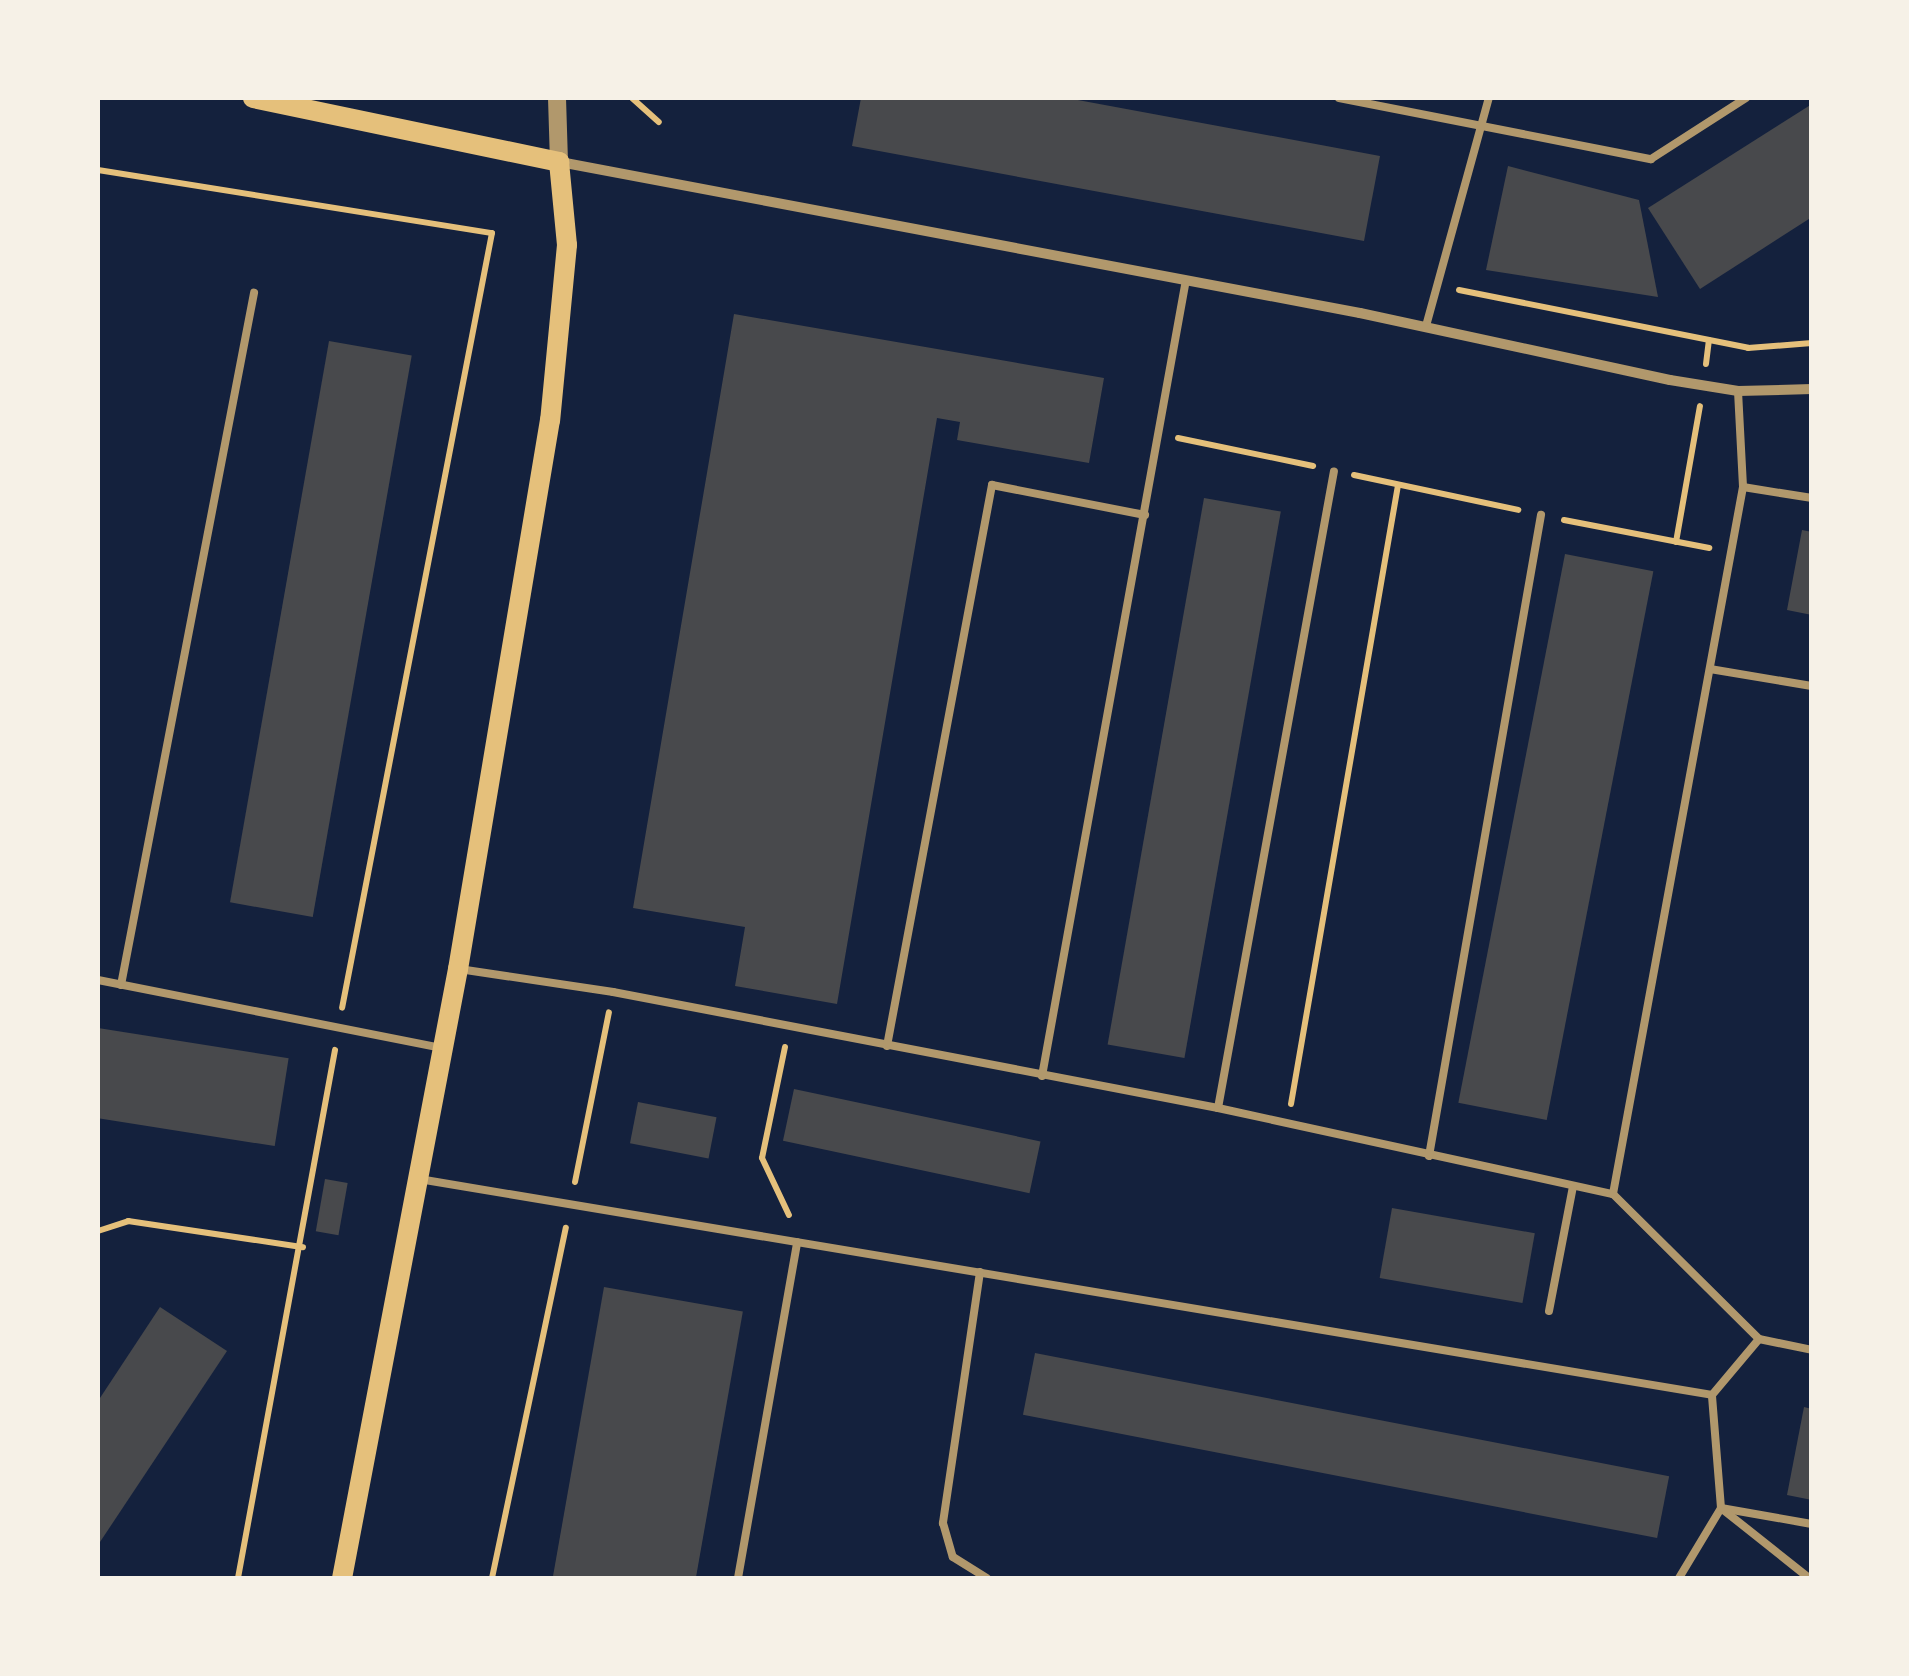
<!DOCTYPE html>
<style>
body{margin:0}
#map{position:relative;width:1909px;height:1676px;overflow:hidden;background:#14213d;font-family:Bitter,serif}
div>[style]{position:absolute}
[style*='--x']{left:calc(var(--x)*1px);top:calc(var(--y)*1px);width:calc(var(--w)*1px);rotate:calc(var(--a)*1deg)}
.building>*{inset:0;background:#48494c;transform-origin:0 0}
.path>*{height:6px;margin:-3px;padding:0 3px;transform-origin:3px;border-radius:3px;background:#e5c07b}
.service>*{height:8px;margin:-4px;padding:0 4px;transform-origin:4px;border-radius:4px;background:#b1986c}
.minor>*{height:10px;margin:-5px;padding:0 5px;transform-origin:5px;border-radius:5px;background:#b1986c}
.tertiary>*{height:18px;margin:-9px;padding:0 9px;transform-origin:9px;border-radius:9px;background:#b1986c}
.secondary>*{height:20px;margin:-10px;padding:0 10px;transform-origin:10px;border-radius:10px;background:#e5c07b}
span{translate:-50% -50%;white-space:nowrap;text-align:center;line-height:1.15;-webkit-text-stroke:8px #f6f1e7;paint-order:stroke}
.frame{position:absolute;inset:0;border:100px solid #f6f1e7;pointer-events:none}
</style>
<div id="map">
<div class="building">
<div style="clip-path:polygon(861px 98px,1067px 98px,1380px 156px,1364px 241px,852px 146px)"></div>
<div style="clip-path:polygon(1812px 104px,1812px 217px,1700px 289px,1648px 208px)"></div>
<div style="clip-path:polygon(1508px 166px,1639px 200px,1658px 297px,1486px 270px)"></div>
<div style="clip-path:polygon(734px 314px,1104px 378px,1089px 463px,957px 440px,960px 422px,937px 418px,837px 1004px,735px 986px,745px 927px,633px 908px)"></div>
<div style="left:329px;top:341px;width:84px;height:570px;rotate:10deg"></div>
<div style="left:1204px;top:498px;width:78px;height:555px;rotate:10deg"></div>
<div style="clip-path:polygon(1802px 530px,1812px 532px,1812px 615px,1787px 610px)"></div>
<div style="left:1565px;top:554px;width:90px;height:559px;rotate:11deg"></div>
<div style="left:98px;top:1028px;width:193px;height:89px;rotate:9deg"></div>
<div style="left:794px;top:1089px;width:252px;height:53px;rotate:12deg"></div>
<div style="left:638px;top:1102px;width:80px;height:42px;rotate:11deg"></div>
<div style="left:325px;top:1179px;width:23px;height:53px;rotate:10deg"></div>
<div style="left:1392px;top:1208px;width:145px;height:71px;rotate:10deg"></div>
<div style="left:604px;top:1287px;width:141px;height:295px;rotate:10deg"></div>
<div style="clip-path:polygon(160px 1307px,227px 1351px,98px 1545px,98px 1401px)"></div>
<div style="left:1035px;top:1353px;width:646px;height:63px;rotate:11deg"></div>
<div style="clip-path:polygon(1804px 1407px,1812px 1409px,1812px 1500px,1787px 1495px)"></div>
</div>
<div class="path">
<div style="--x:632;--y:98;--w:36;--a:42"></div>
<div style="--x:98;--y:170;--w:399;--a:9.1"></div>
<div style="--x:492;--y:233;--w:789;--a:100.95"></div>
<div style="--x:1459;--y:290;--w:295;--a:11.3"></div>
<div style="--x:1748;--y:348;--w:64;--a:-4.5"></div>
<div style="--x:1706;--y:364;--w:24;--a:-83"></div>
<div style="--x:1178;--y:438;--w:138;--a:11.7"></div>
<div style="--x:1354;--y:475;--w:168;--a:12"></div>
<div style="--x:1564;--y:520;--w:148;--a:10.9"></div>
<div style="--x:1676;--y:542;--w:138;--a:-80"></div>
<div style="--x:785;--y:1047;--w:113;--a:101.7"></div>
<div style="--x:762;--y:1158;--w:63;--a:64.7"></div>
<div style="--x:1291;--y:1104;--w:628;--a:-80.19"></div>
<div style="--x:575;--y:1182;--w:173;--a:-78.7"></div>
<div style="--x:98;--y:1231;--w:32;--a:-18"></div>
<div style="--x:128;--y:1221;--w:177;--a:8.5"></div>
<div style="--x:238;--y:1578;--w:537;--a:-79.59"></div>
<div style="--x:492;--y:1578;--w:358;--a:-78.1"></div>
</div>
<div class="service">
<div style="--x:1339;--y:98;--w:318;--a:11.1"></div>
<div style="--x:1651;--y:159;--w:113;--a:-32.7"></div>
<div style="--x:1426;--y:326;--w:237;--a:-74.6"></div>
<div style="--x:1738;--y:391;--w:96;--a:87"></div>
<div style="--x:1743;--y:487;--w:719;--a:100.42"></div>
<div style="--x:1613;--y:1194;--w:206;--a:44.8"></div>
<div style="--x:1743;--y:487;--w:70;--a:9.1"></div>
<div style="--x:1710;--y:669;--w:103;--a:9.5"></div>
<div style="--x:459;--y:969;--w:156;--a:8.5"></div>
<div style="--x:613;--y:992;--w:616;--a:10.85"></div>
<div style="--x:1218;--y:1108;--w:404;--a:12.3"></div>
<div style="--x:98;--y:980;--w:351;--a:11.2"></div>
<div style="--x:121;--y:985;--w:705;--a:-79.12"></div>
<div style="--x:887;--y:1046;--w:571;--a:-79.4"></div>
<div style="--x:992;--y:485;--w:156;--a:11.1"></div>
<div style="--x:1042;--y:1076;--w:809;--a:-79.75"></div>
<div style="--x:1218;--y:1108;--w:647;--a:-79.68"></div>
<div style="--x:1429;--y:1156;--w:651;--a:-80.09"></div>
<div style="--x:419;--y:1179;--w:1311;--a:9.48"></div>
<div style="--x:980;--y:1272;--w:254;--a:98.4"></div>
<div style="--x:943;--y:1523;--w:35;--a:74"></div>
<div style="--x:953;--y:1557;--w:40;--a:32"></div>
<div style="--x:1549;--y:1311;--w:127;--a:-79.1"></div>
<div style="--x:738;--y:1578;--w:341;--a:-80"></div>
<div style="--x:1679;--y:1578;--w:82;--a:-59"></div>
<div style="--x:1721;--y:1508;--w:92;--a:10"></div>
<div style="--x:1809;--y:1578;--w:112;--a:-141.5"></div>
<div style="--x:1721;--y:1508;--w:113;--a:-94.6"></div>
<div style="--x:1712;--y:1395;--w:73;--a:-50"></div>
<div style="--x:1759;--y:1339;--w:54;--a:11.7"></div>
</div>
<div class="minor">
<div style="--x:560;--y:162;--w:814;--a:10.69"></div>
<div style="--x:1360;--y:313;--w:317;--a:12.2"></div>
<div style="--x:1670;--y:380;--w:69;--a:9.2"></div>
<div style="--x:1738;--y:391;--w:74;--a:-1.5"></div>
</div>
<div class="tertiary">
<div style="--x:557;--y:98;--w:64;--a:88.2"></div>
</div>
<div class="secondary">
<div style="--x:253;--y:98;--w:313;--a:11.8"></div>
<div style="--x:559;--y:162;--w:83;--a:84.5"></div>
<div style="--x:567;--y:245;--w:176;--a:95.5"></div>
<div style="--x:550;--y:420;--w:557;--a:99.51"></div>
<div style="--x:458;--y:969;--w:620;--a:100.78"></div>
</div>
<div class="frame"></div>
</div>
